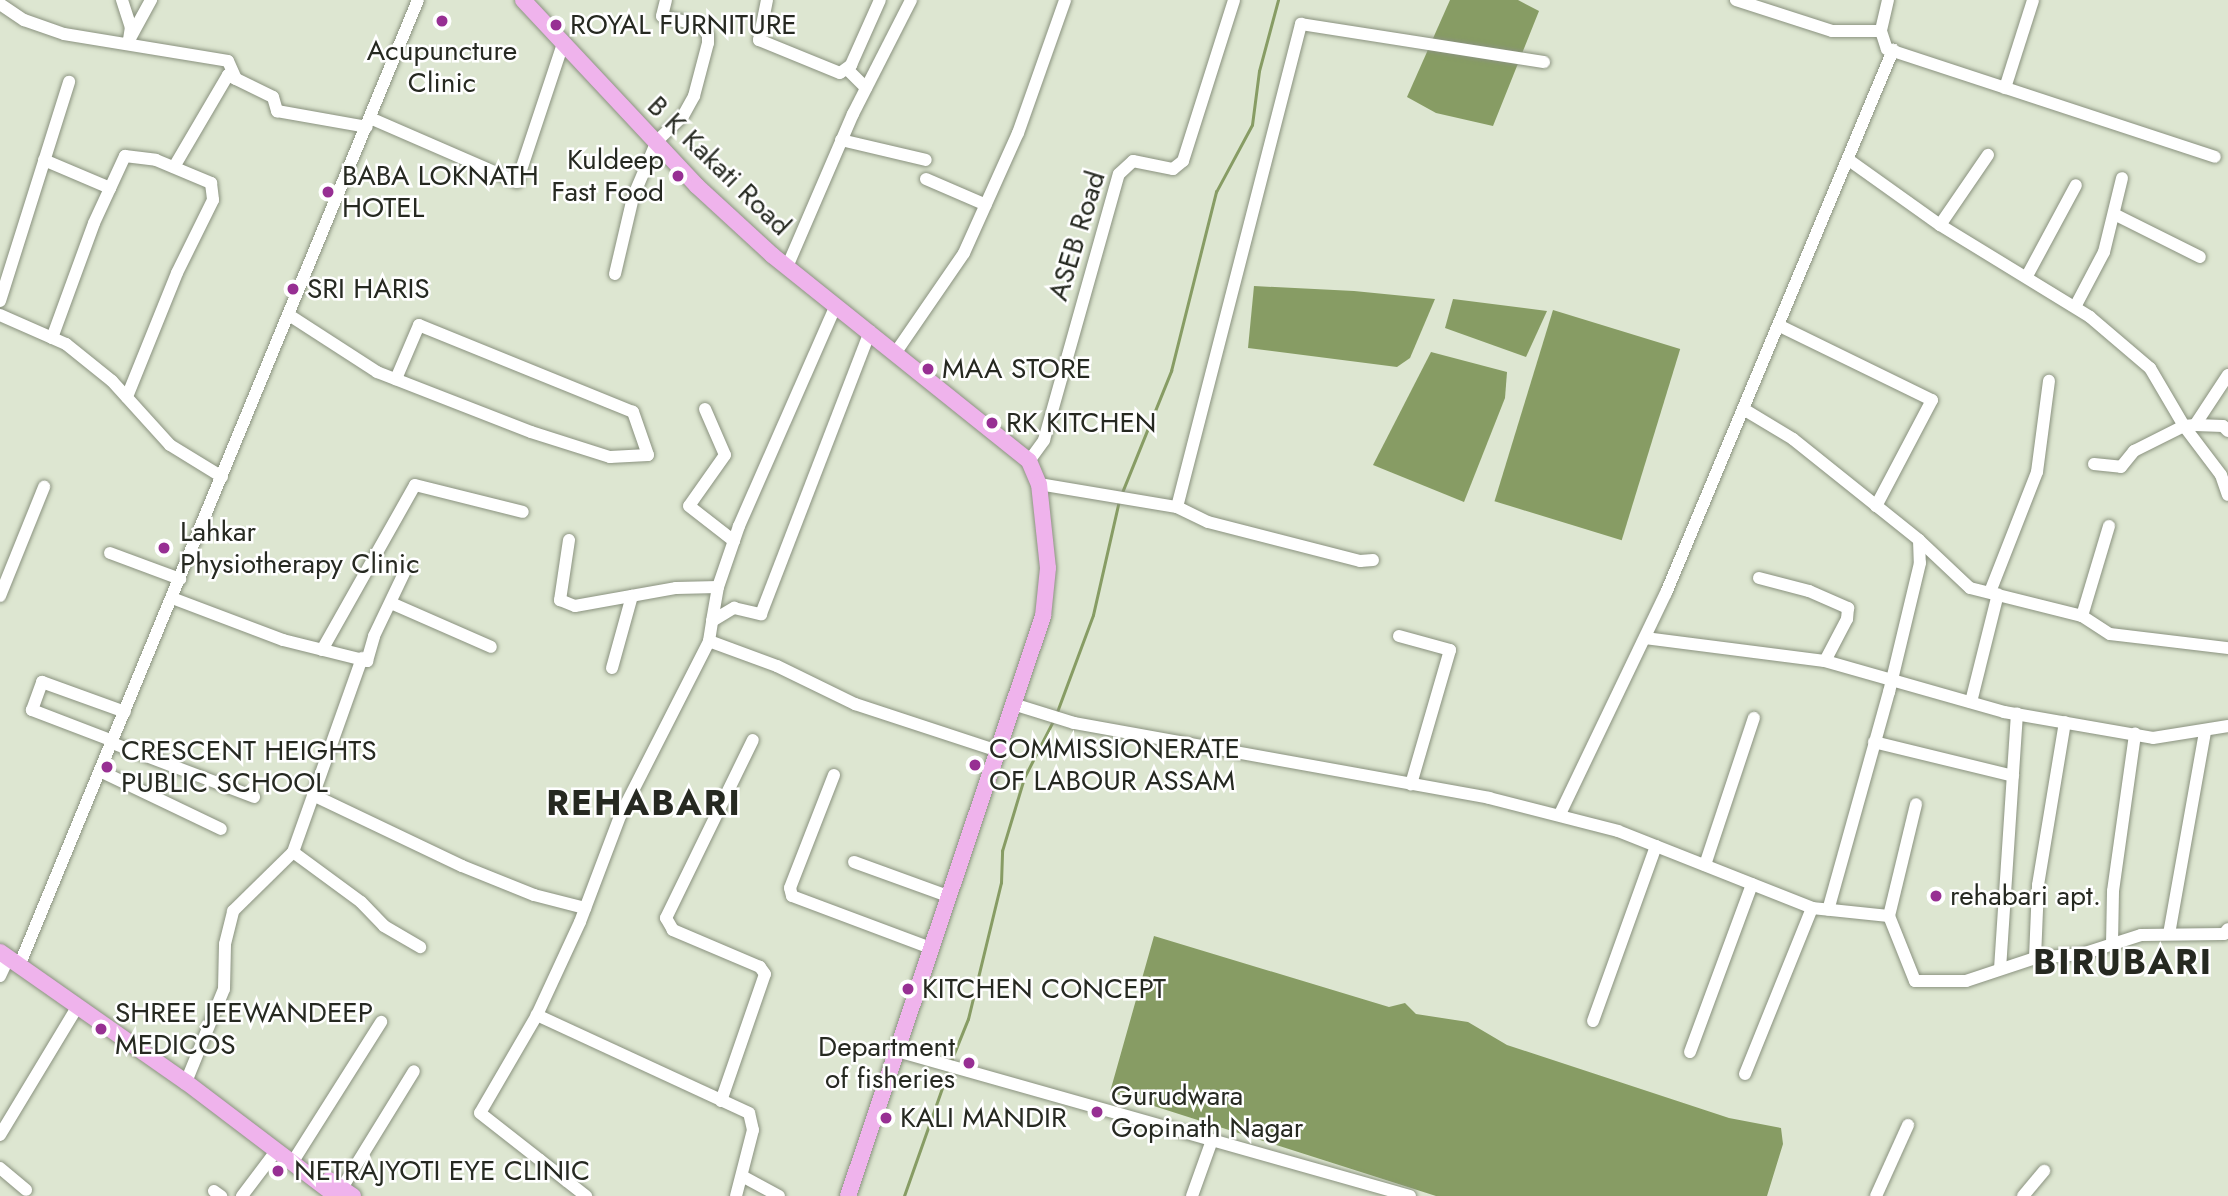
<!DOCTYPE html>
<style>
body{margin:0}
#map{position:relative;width:2228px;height:1196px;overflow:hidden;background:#dde6d1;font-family:Jost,sans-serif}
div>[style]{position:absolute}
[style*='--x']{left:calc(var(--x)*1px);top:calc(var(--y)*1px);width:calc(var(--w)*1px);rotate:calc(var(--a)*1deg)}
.water>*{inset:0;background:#879c64;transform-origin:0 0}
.stream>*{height:2.5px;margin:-1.25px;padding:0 1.25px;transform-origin:1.25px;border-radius:1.25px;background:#879c64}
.roads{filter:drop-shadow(0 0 2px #8a927f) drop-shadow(0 0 2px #8a927f)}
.minor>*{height:12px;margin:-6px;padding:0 6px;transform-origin:6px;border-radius:6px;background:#fff}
.major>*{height:16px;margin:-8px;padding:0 8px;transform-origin:8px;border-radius:8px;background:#efb3ec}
.dots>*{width:19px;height:19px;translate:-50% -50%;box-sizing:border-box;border:4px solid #fff;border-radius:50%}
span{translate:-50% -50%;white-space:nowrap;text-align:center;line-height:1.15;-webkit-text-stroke:5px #fff;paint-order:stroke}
.poi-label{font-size:28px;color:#262921}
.left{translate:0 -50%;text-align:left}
.right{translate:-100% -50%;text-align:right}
.street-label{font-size:28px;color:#262921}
.district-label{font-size:35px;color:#262921;font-weight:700;letter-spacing:2px}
</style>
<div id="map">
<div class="water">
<div style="clip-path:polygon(1450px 0,1518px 0,1539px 11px,1493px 126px,1436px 113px,1407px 97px)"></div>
<div style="clip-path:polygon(1254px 286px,1354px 291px,1435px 299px,1410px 358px,1397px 367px,1248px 348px)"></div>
<div style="clip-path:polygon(1453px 299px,1547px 311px,1526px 357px,1445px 328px)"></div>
<div style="left:1553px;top:310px;width:133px;height:200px;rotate:17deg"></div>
<div style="clip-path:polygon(1431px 352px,1507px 372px,1505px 398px,1464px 502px,1373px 465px)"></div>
<div style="clip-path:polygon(1154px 936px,1389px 1007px,1405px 1003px,1416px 1014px,1468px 1022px,1507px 1045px,1729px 1118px,1781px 1128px,1783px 1144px,1767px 1196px,1436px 1196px,1110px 1092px)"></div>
</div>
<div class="stream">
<div style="--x:1121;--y:495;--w:134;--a:-68"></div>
<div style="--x:1171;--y:371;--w:185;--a:-75.9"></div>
<div style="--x:1216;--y:192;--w:76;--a:-61.8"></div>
<div style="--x:1252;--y:125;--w:54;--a:-82.6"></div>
<div style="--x:1259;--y:71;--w:73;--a:-75"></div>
<div style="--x:1057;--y:712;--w:103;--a:-69.6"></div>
<div style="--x:1093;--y:615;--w:117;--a:-77.2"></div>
<div style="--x:951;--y:1061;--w:45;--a:-68"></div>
<div style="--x:968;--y:1019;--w:140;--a:-76.4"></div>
<div style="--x:1001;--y:883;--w:32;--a:-88"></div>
<div style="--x:1002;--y:851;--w:76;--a:-73.2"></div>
<div style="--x:1024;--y:778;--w:64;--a:-63"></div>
<div style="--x:904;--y:1196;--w:133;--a:-70.6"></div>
</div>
<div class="roads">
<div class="minor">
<div style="--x:122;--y:0;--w:28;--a:72"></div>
<div style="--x:131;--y:27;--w:12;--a:99"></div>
<div style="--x:767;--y:0;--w:41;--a:101.3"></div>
<div style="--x:759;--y:40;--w:87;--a:22.2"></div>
<div style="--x:840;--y:73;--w:14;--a:-36"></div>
<div style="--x:851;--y:65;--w:71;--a:-66"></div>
<div style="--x:1736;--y:0;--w:101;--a:17.9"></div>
<div style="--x:1832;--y:31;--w:49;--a:0"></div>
<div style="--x:1888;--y:0;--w:32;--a:103"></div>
<div style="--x:1881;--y:31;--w:19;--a:72"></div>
<div style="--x:1887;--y:49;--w:345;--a:18.2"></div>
<div style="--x:0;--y:4;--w:29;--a:34"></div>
<div style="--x:24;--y:20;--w:42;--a:19.3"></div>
<div style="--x:64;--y:34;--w:166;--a:9.3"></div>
<div style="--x:228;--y:61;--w:20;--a:66"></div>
<div style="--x:128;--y:42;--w:48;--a:-61.3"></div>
<div style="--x:847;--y:69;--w:27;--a:45"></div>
<div style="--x:2005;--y:88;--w:92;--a:-72.3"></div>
<div style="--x:370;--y:118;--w:160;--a:23.5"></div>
<div style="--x:517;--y:182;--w:145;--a:-71.6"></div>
<div style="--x:841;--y:140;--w:87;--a:13.2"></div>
<div style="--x:44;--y:160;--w:72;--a:23"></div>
<div style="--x:1849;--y:160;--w:112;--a:35.5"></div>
<div style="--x:1940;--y:225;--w:176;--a:31.5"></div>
<div style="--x:2090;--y:317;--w:79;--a:40.4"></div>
<div style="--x:2150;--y:368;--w:67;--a:59.6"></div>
<div style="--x:2184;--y:426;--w:11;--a:-5"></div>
<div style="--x:2195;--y:425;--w:60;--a:-56.6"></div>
<div style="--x:174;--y:167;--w:107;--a:-59.6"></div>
<div style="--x:228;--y:75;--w:50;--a:26.1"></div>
<div style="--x:273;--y:97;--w:15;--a:74"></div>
<div style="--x:277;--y:111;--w:91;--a:10.1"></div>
<div style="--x:926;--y:179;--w:65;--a:23.4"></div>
<div style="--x:2114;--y:214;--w:96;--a:26.6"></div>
<div style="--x:1940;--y:225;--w:85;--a:-55.6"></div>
<div style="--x:787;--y:267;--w:167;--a:-66.7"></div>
<div style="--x:853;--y:114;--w:128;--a:-63"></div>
<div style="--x:615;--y:274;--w:79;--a:-76.8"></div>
<div style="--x:633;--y:197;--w:61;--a:-66.8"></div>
<div style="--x:657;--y:141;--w:36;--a:-44"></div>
<div style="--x:683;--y:116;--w:23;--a:-61"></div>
<div style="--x:694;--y:96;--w:55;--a:-75.2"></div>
<div style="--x:708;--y:43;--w:8;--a:-90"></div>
<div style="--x:708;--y:35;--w:13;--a:-129"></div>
<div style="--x:700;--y:25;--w:39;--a:-167"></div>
<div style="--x:662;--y:16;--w:16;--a:-76"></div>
<div style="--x:2027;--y:276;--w:103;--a:-61.7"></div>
<div style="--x:0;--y:301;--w:230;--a:-72.5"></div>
<div style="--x:2075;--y:307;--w:62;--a:-62.2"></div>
<div style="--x:2104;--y:252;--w:76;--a:-76.3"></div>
<div style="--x:0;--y:315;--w:72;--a:23.7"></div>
<div style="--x:66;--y:344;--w:59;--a:38.8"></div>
<div style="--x:112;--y:381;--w:86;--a:47.8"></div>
<div style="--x:170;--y:445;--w:61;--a:31.6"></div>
<div style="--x:289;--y:315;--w:105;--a:32.9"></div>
<div style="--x:377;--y:372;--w:165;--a:21.3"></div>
<div style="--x:531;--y:432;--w:83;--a:17.6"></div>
<div style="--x:610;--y:457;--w:38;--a:-3"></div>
<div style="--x:648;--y:455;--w:46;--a:-109.2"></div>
<div style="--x:633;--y:412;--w:231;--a:-157.9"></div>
<div style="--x:419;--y:325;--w:59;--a:113.1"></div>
<div style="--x:1780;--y:326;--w:169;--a:26"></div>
<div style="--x:1932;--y:400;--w:120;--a:117.8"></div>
<div style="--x:52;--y:338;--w:122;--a:-69.9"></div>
<div style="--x:94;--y:223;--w:74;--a:-65.2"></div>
<div style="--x:125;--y:156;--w:31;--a:7"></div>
<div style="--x:156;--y:160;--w:60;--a:22.7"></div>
<div style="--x:211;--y:183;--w:17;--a:83"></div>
<div style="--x:213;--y:200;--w:81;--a:116.3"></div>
<div style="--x:177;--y:273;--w:134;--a:112"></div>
<div style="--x:896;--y:352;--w:120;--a:-55.5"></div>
<div style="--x:964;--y:253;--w:132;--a:-65.8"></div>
<div style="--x:1018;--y:133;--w:141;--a:-70.5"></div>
<div style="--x:705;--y:409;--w:50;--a:66.5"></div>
<div style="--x:725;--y:455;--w:62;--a:125.2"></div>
<div style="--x:689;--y:506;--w:57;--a:37.9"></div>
<div style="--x:1745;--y:410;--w:56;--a:31.1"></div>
<div style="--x:1793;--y:439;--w:161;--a:38.7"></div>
<div style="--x:1919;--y:540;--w:23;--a:88"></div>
<div style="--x:1920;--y:563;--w:133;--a:103.5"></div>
<div style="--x:1889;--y:692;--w:226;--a:105.6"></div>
<div style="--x:2195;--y:425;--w:28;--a:2"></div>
<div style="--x:2223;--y:426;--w:7;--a:45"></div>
<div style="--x:1029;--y:461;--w:26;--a:-54"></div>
<div style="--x:1044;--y:440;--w:276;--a:-74.3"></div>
<div style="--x:1119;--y:174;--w:19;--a:-43"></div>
<div style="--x:1133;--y:161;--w:41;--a:11.3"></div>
<div style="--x:1173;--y:169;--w:13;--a:-39"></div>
<div style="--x:1183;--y:161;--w:169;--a:-72.4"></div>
<div style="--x:2094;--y:464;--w:27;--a:6"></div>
<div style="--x:2121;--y:467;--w:21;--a:-51"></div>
<div style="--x:2134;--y:451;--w:56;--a:-26.6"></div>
<div style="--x:2184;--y:426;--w:61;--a:52.9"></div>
<div style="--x:2221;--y:475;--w:21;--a:71"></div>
<div style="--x:1039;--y:484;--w:140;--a:9.5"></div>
<div style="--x:1177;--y:507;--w:499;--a:-75.6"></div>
<div style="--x:1301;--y:24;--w:246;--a:8.9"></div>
<div style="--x:1177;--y:507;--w:34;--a:26"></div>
<div style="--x:1208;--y:522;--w:157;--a:14.4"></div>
<div style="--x:1360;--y:561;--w:13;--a:-4"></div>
<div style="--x:569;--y:540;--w:61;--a:98.5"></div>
<div style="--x:560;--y:600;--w:16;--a:22"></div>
<div style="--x:575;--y:606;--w:103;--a:-10.1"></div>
<div style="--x:676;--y:588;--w:42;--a:-1.4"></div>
<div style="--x:1919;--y:540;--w:70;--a:43.3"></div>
<div style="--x:1970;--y:588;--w:115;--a:14"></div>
<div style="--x:2082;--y:616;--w:33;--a:33"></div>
<div style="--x:2110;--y:634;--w:119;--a:6.8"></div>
<div style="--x:110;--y:553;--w:75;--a:20.4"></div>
<div style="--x:1759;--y:578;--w:52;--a:14.6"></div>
<div style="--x:1809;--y:591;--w:43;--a:23.6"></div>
<div style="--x:1848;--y:608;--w:11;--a:95"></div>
<div style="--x:1847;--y:619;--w:47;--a:117.6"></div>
<div style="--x:1990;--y:592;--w:129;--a:-68.6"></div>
<div style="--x:2037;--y:472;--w:92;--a:-82.5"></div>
<div style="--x:0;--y:596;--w:118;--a:-68"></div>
<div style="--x:172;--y:598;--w:119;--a:20.7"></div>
<div style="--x:283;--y:640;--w:87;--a:14"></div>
<div style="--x:367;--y:661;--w:26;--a:-74"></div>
<div style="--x:374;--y:636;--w:74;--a:-64.5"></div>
<div style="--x:391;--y:603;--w:109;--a:23.7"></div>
<div style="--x:2082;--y:616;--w:94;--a:-73.3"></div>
<div style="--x:712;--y:621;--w:35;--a:-80"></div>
<div style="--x:718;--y:587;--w:65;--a:-71"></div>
<div style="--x:739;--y:526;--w:241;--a:-66.3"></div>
<div style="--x:1399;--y:636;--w:53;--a:15.4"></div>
<div style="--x:1450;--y:650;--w:140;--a:106.2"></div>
<div style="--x:1645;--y:638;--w:181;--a:7.3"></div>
<div style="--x:1825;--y:661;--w:186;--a:15.9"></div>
<div style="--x:2004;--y:712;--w:151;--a:9.9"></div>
<div style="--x:2153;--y:738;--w:76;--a:-9.1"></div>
<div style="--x:709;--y:641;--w:72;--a:20.2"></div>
<div style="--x:777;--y:666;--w:87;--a:26"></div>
<div style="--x:855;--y:704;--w:151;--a:18.2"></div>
<div style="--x:322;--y:650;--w:189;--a:-60.6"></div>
<div style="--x:415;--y:485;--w:111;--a:14"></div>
<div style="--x:612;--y:668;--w:75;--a:-74.5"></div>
<div style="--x:1971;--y:702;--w:111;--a:-76"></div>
<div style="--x:1013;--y:704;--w:64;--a:17.3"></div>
<div style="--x:1074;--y:723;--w:422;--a:10.2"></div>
<div style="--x:1489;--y:798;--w:133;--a:14.3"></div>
<div style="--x:1618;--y:831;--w:209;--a:21.6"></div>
<div style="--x:1812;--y:908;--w:77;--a:5.9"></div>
<div style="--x:1889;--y:916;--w:70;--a:68.2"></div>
<div style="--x:1915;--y:981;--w:51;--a:0"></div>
<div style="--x:1966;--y:981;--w:73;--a:-18.4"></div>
<div style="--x:2035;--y:958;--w:47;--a:-4.9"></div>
<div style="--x:2082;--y:954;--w:62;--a:-17.9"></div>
<div style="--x:2141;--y:935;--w:83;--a:-0.7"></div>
<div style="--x:2224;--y:934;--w:6;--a:-51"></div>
<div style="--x:113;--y:741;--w:87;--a:-159.1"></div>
<div style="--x:32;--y:710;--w:30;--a:-70"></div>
<div style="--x:42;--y:682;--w:88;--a:19.9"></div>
<div style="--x:1874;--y:742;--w:143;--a:13.7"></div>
<div style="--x:112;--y:743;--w:152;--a:20.8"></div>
<div style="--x:100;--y:771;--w:134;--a:25.6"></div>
<div style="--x:834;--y:775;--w:121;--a:111.3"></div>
<div style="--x:790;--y:888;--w:8;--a:76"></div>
<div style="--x:792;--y:896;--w:147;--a:20.6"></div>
<div style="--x:313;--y:795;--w:165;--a:25.5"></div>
<div style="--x:462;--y:866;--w:78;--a:21.9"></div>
<div style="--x:534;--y:895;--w:53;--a:14.3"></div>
<div style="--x:1560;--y:814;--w:245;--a:-64.4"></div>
<div style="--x:1666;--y:593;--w:589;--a:-67.31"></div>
<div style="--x:293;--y:852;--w:84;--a:36.3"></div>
<div style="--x:361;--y:902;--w:33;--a:46"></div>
<div style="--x:384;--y:926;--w:42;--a:30.3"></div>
<div style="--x:854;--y:862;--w:100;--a:19.9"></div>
<div style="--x:1705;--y:865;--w:155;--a:-71.6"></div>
<div style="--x:1889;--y:916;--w:115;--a:-76.4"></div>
<div style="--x:2169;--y:934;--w:206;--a:-79.9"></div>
<div style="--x:2112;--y:944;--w:53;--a:-88.9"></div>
<div style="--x:2113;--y:891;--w:159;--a:-82"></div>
<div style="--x:2035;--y:958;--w:73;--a:-87.6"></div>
<div style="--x:2038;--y:885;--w:165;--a:-80.6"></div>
<div style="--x:19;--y:966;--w:1045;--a:-67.56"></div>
<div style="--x:2000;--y:969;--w:256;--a:-86.2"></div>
<div style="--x:0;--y:976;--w:21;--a:-65"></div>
<div style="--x:537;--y:1015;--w:113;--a:120.2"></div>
<div style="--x:480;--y:1113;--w:135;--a:38.1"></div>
<div style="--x:1593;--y:1021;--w:186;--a:-70.2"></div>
<div style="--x:897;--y:1051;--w:533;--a:15.78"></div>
<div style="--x:1690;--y:1052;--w:179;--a:-69.7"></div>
<div style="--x:1745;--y:1074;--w:179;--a:-68"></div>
<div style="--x:186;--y:1082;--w:100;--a:-67.8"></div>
<div style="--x:224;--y:989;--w:45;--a:-88.7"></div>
<div style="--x:225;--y:944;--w:34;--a:-76"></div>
<div style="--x:233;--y:911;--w:84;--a:-44.5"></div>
<div style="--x:293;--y:852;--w:206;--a:-70.4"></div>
<div style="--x:721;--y:1101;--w:134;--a:-70.9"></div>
<div style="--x:765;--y:974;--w:9;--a:-126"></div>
<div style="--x:760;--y:967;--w:95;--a:-157"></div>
<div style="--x:673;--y:930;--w:14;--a:-120"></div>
<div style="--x:666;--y:918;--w:198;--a:-64"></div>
<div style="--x:0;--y:1135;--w:147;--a:-58.9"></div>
<div style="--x:292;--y:1163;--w:167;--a:-57.7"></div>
<div style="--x:0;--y:1168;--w:34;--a:40"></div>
<div style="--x:742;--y:1176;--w:42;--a:28.4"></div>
<div style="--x:342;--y:1188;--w:137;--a:-58.4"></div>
<div style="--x:214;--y:1191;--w:9;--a:36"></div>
<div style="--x:242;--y:1196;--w:56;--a:-52.9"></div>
<div style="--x:736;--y:1196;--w:68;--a:-75.6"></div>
<div style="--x:753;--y:1130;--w:17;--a:-103"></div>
<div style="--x:749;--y:1113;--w:234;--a:-155.2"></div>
<div style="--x:537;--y:1015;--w:102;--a:-65.2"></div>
<div style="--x:580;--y:922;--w:113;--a:-69.3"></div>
<div style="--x:620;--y:816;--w:196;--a:-63"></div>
<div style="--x:709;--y:641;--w:20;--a:-81"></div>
<div style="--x:712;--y:621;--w:26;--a:-31"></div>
<div style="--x:734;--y:608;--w:28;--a:13"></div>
<div style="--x:761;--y:614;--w:303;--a:-68.9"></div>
<div style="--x:1192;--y:1196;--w:59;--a:-70.3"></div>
<div style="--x:1876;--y:1196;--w:78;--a:-65.7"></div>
<div style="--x:2023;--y:1196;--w:33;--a:-50"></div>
</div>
<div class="major">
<div style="--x:523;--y:0;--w:255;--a:46.9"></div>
<div style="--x:697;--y:186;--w:102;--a:42.6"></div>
<div style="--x:772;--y:255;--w:329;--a:38.7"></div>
<div style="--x:1029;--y:461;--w:25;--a:67"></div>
<div style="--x:1039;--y:484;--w:84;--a:83.9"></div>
<div style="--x:1048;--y:568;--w:48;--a:95.9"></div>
<div style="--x:1043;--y:616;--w:612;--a:108.58"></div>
<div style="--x:0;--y:952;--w:227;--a:35"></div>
<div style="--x:186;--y:1082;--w:188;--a:37.2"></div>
<div style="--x:329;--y:1180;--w:29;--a:34"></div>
</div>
</div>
<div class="dots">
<div style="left:442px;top:21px;background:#972f93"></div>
<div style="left:556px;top:25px;background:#972f93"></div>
<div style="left:678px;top:176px;background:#972f93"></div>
<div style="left:328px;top:192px;background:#972f93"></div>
<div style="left:293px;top:289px;background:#972f93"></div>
<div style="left:928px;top:369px;background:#972f93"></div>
<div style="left:992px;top:423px;background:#972f93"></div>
<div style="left:164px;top:548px;background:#972f93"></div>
<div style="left:975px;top:765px;background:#972f93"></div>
<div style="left:107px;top:767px;background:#972f93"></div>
<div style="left:1936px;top:896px;background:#972f93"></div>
<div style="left:908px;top:989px;background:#972f93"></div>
<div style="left:101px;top:1029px;background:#972f93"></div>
<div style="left:969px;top:1063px;background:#972f93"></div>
<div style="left:1097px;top:1112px;background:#972f93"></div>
<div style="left:886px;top:1118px;background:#972f93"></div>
<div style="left:278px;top:1171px;background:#972f93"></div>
</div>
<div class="poi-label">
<span class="left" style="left:570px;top:25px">ROYAL FURNITURE</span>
<span style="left:442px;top:67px">Acupuncture<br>Clinic</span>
<span class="right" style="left:664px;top:176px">Kuldeep<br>Fast Food</span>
<span class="left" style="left:342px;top:192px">BABA LOKNATH<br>HOTEL</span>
<span class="left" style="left:307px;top:289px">SRI HARIS</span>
<span class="left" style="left:942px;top:369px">MAA STORE</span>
<span class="left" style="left:1006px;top:423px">RK KITCHEN</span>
<span class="left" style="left:180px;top:548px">Lahkar<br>Physiotherapy Clinic</span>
<span class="left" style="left:989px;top:765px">COMMISSIONERATE<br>OF LABOUR ASSAM</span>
<span class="left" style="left:121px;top:767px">CRESCENT HEIGHTS<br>PUBLIC SCHOOL</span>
<span class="left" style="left:1950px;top:896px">rehabari apt.</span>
<span class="left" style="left:922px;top:989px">KITCHEN CONCEPT</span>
<span class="left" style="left:115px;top:1029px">SHREE JEEWANDEEP<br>MEDICOS</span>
<span class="right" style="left:955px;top:1063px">Department<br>of fisheries</span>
<span class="left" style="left:1111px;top:1112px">Gurudwara<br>Gopinath Nagar</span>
<span class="left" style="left:900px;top:1118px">KALI MANDIR</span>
<span class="left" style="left:294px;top:1171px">NETRAJYOTI EYE CLINIC</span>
</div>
<div class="street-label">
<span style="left:719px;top:166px;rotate:44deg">B K Kakati Road</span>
<span style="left:1077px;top:236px;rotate:-73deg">ASEB Road</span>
</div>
<div class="district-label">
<span style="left:644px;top:803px">REHABARI</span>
<span style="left:2123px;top:962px">BIRUBARI</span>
</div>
</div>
